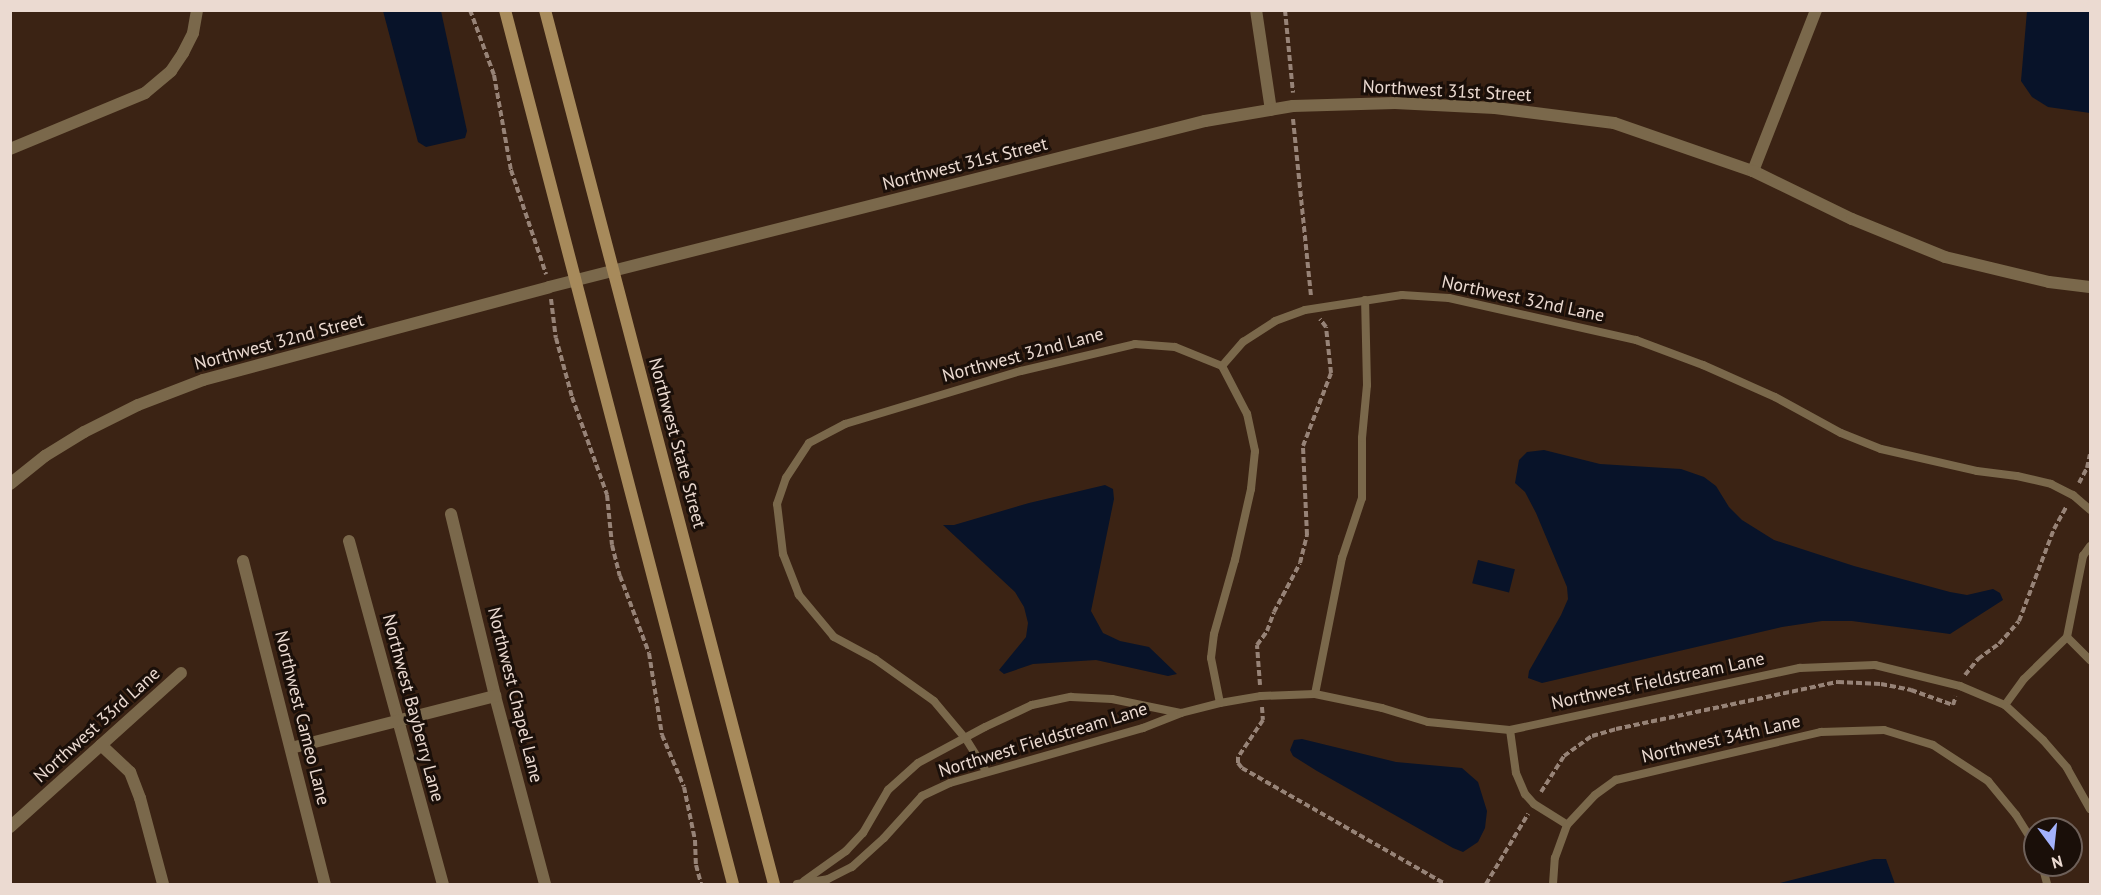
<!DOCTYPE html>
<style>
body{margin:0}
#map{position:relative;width:2101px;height:895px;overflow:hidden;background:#3b2314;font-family:"PT Sans",sans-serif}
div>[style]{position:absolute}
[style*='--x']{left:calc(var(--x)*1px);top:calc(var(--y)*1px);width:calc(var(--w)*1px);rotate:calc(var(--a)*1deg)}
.water>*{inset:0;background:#081329;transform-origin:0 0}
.path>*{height:4px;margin-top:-2px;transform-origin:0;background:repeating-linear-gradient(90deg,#978377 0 6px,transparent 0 9px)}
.service>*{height:8px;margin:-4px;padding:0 4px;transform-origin:4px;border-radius:4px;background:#7a684b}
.minor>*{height:12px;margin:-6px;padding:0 6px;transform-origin:6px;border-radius:6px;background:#7a684b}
.secondary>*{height:12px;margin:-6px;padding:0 6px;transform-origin:6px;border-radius:6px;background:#a78a5b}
span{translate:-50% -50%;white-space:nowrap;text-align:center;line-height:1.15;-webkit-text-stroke:6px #1a0f09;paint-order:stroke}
.street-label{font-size:18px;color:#ebdad1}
.frame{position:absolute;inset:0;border:12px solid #ebdad1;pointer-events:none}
.north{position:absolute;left:2023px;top:817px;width:60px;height:60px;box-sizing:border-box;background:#1a0f09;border:2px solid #6e6059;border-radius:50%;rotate:165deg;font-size:16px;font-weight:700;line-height:24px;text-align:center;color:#ebdad1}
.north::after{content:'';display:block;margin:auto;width:21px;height:27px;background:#a3b2fd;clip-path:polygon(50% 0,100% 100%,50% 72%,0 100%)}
</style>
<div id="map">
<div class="water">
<div style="clip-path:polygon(383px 11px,441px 11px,467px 131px,465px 138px,426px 147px,418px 142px)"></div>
<div style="clip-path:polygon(2027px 11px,2090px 11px,2090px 113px,2048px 107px,2032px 97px,2021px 81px)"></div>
<div style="clip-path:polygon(1544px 450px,1600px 464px,1681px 469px,1704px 477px,1716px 486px,1729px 507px,1742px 520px,1774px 540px,1854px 566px,1950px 592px,1967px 595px,1993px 589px,2000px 593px,2003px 600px,1950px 634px,1852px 621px,1822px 621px,1782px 627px,1542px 683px,1528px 678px,1529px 671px,1561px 615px,1568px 599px,1567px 587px,1536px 513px,1525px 492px,1515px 483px,1519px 460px,1527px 452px)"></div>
<div style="clip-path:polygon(1105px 485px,1113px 489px,1114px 499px,1091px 611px,1103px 633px,1120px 641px,1149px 647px,1177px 674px,1168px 676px,1096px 660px,1033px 664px,1004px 674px,999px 670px,1026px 637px,1028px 623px,1024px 607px,1015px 592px,943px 525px,954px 525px,1029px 503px)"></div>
<div style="left:1478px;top:560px;width:38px;height:24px;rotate:14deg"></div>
<div style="clip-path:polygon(1302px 739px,1396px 762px,1462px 768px,1478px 782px,1487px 811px,1485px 828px,1478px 842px,1463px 852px,1453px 848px,1317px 771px,1293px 756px,1290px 750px,1294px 740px)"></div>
<div style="clip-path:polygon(1874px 859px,1886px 859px,1895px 884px,1776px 884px)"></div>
</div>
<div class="path">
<div style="--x:470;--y:10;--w:69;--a:69.7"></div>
<div style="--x:494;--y:75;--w:97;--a:79.9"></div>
<div style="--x:511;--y:170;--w:110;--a:71.4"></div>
<div style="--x:1285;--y:10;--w:83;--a:84.5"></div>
<div style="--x:1293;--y:119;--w:178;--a:84.2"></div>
<div style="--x:551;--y:299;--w:39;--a:83"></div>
<div style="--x:556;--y:338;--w:61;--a:74.8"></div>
<div style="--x:572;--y:397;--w:104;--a:70.3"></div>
<div style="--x:607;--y:495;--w:50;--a:84.3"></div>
<div style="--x:612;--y:545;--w:32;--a:76"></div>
<div style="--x:620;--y:576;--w:82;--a:69.4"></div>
<div style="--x:649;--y:653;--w:83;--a:81"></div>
<div style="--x:662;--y:735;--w:56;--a:67.1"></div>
<div style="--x:684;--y:787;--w:54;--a:78.3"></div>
<div style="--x:695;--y:840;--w:25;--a:88"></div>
<div style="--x:696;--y:865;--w:20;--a:75"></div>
<div style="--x:2079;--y:483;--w:17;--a:-62"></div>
<div style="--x:2087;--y:468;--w:14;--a:-78"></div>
<div style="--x:1965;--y:675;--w:21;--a:-51"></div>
<div style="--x:1978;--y:659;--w:26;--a:-36"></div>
<div style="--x:1999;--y:644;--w:30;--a:-49"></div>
<div style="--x:2019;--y:621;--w:98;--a:-69.2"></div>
<div style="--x:2054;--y:529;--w:26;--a:-61"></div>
<div style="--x:1260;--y:685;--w:40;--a:-94.3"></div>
<div style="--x:1257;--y:645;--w:17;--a:-54"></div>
<div style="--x:1267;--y:631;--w:20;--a:-70"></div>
<div style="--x:1274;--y:612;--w:55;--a:-62"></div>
<div style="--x:1300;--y:563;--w:29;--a:-76"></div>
<div style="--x:1307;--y:535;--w:89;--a:-92.6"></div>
<div style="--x:1303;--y:446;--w:78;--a:-69"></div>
<div style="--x:1331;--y:373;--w:46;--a:-96.2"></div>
<div style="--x:1326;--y:327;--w:10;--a:-127"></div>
<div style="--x:1262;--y:707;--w:13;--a:86"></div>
<div style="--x:1263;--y:720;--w:45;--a:124"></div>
<div style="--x:1238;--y:757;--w:6;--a:90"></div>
<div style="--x:1238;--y:763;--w:6;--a:51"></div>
<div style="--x:1242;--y:768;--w:234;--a:29.7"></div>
<div style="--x:1541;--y:792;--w:43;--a:-57.4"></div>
<div style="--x:1564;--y:756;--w:34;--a:-36"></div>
<div style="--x:1592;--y:736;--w:25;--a:-16"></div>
<div style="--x:1616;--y:729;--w:227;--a:-12"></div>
<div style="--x:1838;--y:682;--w:43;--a:2.7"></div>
<div style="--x:1881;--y:684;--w:31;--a:11"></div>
<div style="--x:1911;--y:690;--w:45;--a:19.7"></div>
<div style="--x:1953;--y:705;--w:9;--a:-72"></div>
<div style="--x:1486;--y:884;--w:82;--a:-59"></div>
</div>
<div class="service">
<div style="--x:2067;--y:637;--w:33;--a:45"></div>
<div style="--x:1315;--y:694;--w:139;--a:-78.8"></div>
<div style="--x:1342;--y:558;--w:63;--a:-71.6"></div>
<div style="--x:1362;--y:498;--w:60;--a:-90"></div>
<div style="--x:1362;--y:438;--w:53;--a:-84.6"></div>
<div style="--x:1367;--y:385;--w:85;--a:-91.3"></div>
<div style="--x:1220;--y:703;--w:46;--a:-101.3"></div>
<div style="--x:1211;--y:658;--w:24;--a:-83"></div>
<div style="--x:1214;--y:634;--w:77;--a:-74.2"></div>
<div style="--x:1235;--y:560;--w:73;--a:-77.3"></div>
<div style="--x:1251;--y:489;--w:38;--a:-84"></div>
<div style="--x:1255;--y:451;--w:38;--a:-102"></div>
<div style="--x:1247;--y:414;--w:54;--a:-117.5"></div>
<div style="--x:2005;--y:705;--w:32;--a:-54"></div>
<div style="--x:2024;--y:679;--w:60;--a:-44.3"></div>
<div style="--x:2067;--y:637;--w:83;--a:-78.8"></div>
<div style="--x:2083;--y:556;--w:12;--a:-55"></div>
<div style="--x:1510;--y:730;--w:43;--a:82.1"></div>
<div style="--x:1516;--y:773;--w:23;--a:67"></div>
<div style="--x:1525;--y:794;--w:13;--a:48"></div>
<div style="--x:1534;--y:804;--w:39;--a:32"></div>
<div style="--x:986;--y:771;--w:39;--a:-122"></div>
<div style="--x:965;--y:738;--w:48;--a:-130"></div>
<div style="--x:934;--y:701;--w:72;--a:-144.6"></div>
<div style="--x:875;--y:659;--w:47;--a:-151.8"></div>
<div style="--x:834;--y:637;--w:55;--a:-129.8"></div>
<div style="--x:799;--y:595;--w:44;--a:-111.3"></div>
<div style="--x:783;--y:554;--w:50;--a:-96.8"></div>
<div style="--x:777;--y:504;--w:28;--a:-71"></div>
<div style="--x:786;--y:478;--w:42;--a:-56.7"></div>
<div style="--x:809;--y:443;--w:41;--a:-27.8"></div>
<div style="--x:845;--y:424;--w:184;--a:-16.8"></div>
<div style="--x:1021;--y:371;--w:117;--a:-13.3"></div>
<div style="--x:1135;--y:344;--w:40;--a:4.3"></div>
<div style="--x:1175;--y:347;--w:51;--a:22"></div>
<div style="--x:1222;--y:366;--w:32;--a:-49"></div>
<div style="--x:1243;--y:342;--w:38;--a:-33"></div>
<div style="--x:1275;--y:321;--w:32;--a:-20"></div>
<div style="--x:1305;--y:310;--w:98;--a:-8.8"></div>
<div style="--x:1402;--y:295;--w:47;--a:3.7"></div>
<div style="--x:1449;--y:298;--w:192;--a:12.7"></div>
<div style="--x:1636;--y:340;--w:72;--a:20.5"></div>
<div style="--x:1703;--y:365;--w:79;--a:24"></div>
<div style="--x:1775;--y:397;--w:75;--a:28.6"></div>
<div style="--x:1841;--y:433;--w:43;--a:21.8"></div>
<div style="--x:1881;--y:449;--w:98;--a:12.9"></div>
<div style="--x:1977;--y:471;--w:40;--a:7.1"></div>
<div style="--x:2017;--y:476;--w:35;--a:13"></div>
<div style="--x:2051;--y:484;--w:25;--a:27"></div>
<div style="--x:2073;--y:495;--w:23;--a:41"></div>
<div style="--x:2042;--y:865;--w:20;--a:75"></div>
<div style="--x:804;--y:881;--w:52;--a:-35.5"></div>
<div style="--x:846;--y:851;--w:25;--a:-47"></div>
<div style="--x:863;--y:833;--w:50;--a:-59.8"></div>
<div style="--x:888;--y:790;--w:40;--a:-42"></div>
<div style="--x:918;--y:763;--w:76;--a:-28.2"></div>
<div style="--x:985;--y:727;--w:52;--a:-25.1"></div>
<div style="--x:1032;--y:705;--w:40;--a:-12"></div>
<div style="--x:1071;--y:697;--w:41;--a:2.8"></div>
<div style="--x:1112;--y:699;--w:70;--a:11.5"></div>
<div style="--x:797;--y:884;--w:31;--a:-9"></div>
<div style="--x:828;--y:879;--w:27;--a:-27"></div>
<div style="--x:852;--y:867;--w:43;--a:-42.2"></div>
<div style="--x:884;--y:838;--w:57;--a:-47.9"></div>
<div style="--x:922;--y:796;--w:31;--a:-25"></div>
<div style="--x:950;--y:783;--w:201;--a:-15.9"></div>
<div style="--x:1143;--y:728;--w:41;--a:-21.5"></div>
<div style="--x:1181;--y:713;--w:40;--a:-14.4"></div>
<div style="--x:1220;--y:703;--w:42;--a:-9.7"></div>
<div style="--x:1261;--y:696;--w:54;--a:-2.1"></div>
<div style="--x:1315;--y:694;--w:68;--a:11.8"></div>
<div style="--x:1382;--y:708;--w:48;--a:16.9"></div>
<div style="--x:1428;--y:722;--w:82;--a:5.6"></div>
<div style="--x:1510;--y:730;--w:297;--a:-12.1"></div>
<div style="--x:1800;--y:668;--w:75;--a:-2.3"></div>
<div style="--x:1875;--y:665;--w:88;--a:13.9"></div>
<div style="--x:1960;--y:686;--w:49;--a:22.9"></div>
<div style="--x:2005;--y:705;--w:52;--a:42.6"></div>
<div style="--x:2043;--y:740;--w:37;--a:49"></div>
<div style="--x:2067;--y:768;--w:47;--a:60.7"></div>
<div style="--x:1553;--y:884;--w:26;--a:-86"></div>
<div style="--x:1555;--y:858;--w:35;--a:-70"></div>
<div style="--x:1567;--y:825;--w:41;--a:-47"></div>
<div style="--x:1595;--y:795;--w:26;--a:-36"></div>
<div style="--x:1616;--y:780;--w:211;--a:-13.2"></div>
<div style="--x:1821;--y:732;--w:63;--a:-1.8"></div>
<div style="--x:1884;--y:730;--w:51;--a:17"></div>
<div style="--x:1933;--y:745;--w:66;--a:33.2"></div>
<div style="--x:1988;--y:781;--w:44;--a:50.5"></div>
<div style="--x:2016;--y:815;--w:36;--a:58"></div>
</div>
<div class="minor">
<div style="--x:1256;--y:10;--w:101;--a:81.5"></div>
<div style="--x:10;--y:149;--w:146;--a:-22.5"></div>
<div style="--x:145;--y:93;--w:34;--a:-40"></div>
<div style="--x:171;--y:71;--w:22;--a:-56"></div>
<div style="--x:183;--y:53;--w:22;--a:-63"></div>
<div style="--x:193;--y:33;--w:23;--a:-80"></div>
<div style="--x:1753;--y:171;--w:173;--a:-68.6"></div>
<div style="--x:10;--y:484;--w:45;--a:-38.7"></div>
<div style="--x:45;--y:456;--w:46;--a:-31.6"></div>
<div style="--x:84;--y:432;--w:60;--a:-26.6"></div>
<div style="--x:138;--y:405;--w:70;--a:-21"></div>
<div style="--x:203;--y:380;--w:358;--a:-15"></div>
<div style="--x:549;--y:287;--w:677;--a:-14.2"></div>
<div style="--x:1205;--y:121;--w:89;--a:-9.7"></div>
<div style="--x:1293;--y:106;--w:102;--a:-1.7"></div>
<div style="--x:1395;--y:103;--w:100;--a:2.9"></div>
<div style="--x:1495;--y:108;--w:120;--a:7.2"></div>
<div style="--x:1614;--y:123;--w:147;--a:19.1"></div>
<div style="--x:1753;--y:171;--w:110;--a:25.9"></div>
<div style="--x:1852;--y:219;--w:100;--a:22.2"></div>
<div style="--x:1945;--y:257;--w:107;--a:13.5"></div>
<div style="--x:2049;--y:282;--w:41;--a:7"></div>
<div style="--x:451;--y:514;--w:187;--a:76.4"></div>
<div style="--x:495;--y:696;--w:195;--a:75.1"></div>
<div style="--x:349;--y:541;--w:356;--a:74.7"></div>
<div style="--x:243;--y:561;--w:333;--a:75.8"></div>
<div style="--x:101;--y:745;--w:40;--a:43"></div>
<div style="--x:130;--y:772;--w:28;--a:69"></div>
<div style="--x:140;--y:798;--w:89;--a:75"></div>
<div style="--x:291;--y:748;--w:211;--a:-14.3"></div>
<div style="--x:10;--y:827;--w:230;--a:-42"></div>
</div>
<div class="secondary">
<div style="--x:505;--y:10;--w:903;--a:75.38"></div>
<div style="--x:545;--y:10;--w:904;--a:75.32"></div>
</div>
<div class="street-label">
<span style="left:1447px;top:91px;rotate:3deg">Northwest 31st Street</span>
<span style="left:965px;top:164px;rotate:-14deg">Northwest 31st Street</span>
<span style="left:1523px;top:299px;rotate:12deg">Northwest 32nd Lane</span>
<span style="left:279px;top:342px;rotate:-15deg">Northwest 32nd Street</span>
<span style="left:1023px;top:355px;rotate:-15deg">Northwest 32nd Lane</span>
<span style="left:677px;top:443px;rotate:75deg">Northwest State Street</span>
<span style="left:1658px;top:681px;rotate:-12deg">Northwest Fieldstream Lane</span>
<span style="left:515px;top:695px;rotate:76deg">Northwest Chapel Lane</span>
<span style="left:413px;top:708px;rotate:75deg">Northwest Bayberry Lane</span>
<span style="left:302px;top:718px;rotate:76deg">Northwest Cameo Lane</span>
<span style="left:97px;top:725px;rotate:-42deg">Northwest 33rd Lane</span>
<span style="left:1721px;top:739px;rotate:-13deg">Northwest 34th Lane</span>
<span style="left:1043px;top:740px;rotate:-17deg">Northwest Fieldstream Lane</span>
</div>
<div class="frame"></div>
<div class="north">N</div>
</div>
